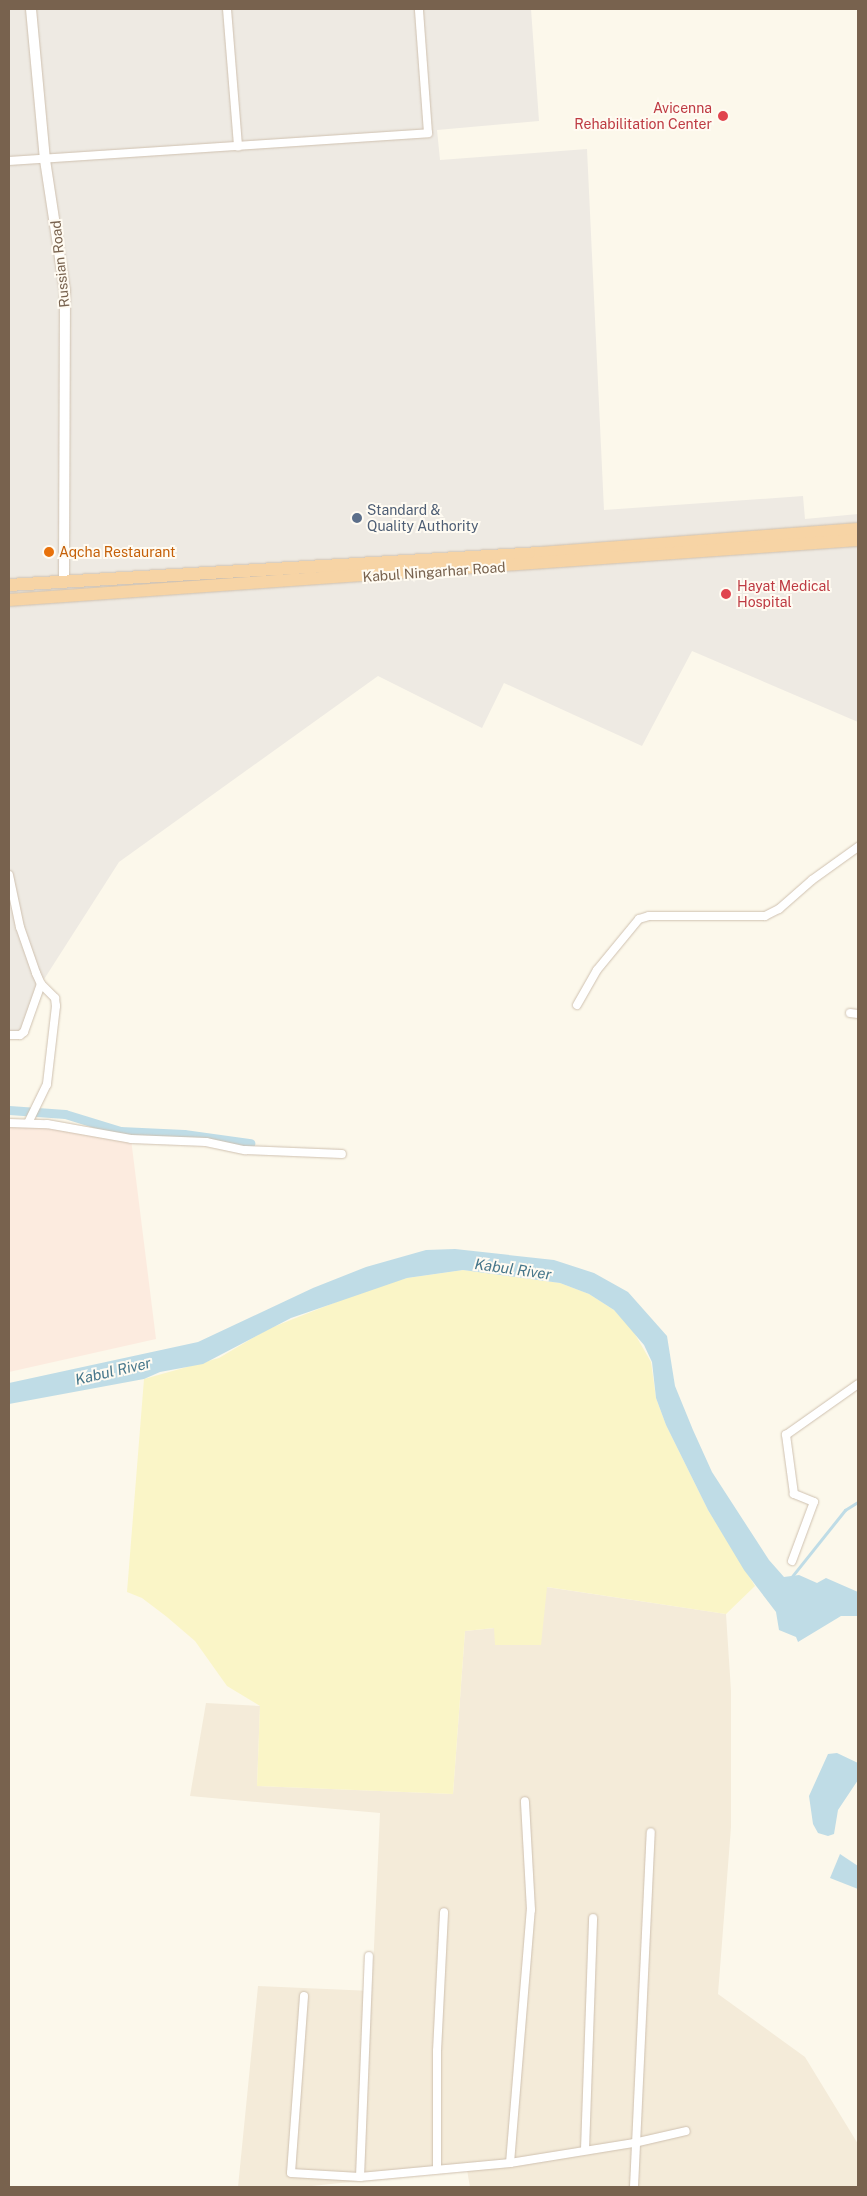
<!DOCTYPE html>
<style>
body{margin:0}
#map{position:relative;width:867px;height:2196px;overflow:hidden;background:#fcf8eb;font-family:"Public Sans",sans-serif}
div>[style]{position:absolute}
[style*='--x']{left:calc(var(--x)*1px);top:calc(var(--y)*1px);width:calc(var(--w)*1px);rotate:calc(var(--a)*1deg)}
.residential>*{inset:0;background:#f4ebd9}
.commercial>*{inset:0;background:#fcebdf}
.industrial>*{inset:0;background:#eeeae3}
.sand>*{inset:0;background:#faf5c7}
.water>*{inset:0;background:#bfdce6}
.stream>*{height:2.5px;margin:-1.25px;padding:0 1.25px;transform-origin:1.25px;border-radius:1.25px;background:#bfdce6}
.canal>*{height:9px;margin:-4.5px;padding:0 4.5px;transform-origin:4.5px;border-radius:4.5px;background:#bfdce6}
.roads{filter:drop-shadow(0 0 1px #cfc1b0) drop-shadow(0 0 1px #cfc1b0)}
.minor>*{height:8px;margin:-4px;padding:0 4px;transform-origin:4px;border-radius:4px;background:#fff}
.secondary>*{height:10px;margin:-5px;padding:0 5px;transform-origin:5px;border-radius:5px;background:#fff}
.trunk>*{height:12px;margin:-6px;padding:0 6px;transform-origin:6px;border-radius:6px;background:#f7d4a5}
.dots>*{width:14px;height:14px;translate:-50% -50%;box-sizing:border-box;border:2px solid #fffbf2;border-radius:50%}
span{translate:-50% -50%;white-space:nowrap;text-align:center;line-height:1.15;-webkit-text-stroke:4px #fffbf2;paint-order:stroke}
.health-label{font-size:14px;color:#be3a42}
.right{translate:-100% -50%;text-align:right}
.left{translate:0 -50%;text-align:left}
.street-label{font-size:14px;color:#78624e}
.service-label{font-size:14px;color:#4e5e75}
.food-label{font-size:14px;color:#c56008}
.water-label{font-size:15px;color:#47778b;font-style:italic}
.frame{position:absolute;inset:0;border:10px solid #78624e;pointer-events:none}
</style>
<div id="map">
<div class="residential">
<div style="clip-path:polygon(546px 1587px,726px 1614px,731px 1691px,731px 1827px,718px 1994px,805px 2057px,858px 2144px,858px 2187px,470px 2187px,467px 2170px,302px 2187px,238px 2187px,258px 1986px,372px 1991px,380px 1813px,190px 1796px,206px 1703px,260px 1706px,257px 1786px,453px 1794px,465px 1631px,495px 1628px,495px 1645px)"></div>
</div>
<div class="commercial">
<div style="clip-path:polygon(11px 1122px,131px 1139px,156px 1339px,9px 1372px,9px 1123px)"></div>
</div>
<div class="industrial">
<div style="clip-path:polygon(9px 9px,531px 9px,539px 121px,437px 130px,440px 160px,587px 149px,604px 510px,803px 496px,805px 519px,858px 514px,858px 722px,692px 651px,642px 746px,504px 683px,482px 728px,378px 676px,119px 862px,41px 984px,24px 1032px,9px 1035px)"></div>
</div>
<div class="sand">
<div style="clip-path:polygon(463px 1270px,560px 1283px,589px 1294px,614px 1310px,632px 1329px,651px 1362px,656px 1398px,666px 1425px,708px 1510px,755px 1586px,726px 1614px,547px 1587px,541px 1645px,495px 1645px,494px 1628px,465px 1631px,453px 1794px,257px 1786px,260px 1706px,227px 1686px,195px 1641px,167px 1617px,142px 1598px,127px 1592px,144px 1379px,219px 1358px,268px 1329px,369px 1289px,407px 1278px)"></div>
</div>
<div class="water">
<div style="clip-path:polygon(455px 1249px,554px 1260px,594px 1273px,628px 1292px,667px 1336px,675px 1386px,693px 1430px,712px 1472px,769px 1560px,784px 1577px,799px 1575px,817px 1583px,826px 1578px,858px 1592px,858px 1616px,841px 1616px,798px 1642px,796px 1637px,779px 1630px,776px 1612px,744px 1570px,708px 1510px,666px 1425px,656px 1398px,652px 1362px,644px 1345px,614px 1310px,589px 1294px,560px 1283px,463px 1270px,407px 1278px,291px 1318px,203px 1364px,160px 1372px,144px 1379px,9px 1404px,9px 1383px,198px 1342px,313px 1288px,366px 1267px,426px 1250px)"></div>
<div style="clip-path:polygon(837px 1753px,858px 1763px,858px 1780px,838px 1810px,834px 1834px,828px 1836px,818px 1833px,813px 1824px,809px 1796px,828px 1754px)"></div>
<div style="clip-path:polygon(840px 1854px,858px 1866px,858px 1889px,830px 1878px)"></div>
</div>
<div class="stream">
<div style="--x:790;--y:1579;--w:88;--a:-51.4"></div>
<div style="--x:845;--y:1510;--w:15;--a:-32"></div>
</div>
<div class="canal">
<div style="--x:9;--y:1110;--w:56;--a:4.1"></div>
<div style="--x:65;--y:1114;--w:58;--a:17.2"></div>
<div style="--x:120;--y:1131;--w:64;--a:2.7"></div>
<div style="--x:184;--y:1134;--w:67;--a:7.8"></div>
</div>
<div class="roads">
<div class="minor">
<div style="--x:227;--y:9;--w:138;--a:85.4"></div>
<div style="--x:9;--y:161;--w:420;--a:-3.8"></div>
<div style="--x:428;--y:133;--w:124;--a:-94.2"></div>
<div style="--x:9;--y:875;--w:53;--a:78.1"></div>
<div style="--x:20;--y:927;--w:49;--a:70.8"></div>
<div style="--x:36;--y:973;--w:12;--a:66"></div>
<div style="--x:41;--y:984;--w:20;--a:45"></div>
<div style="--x:55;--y:998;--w:8;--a:83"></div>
<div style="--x:56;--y:1006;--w:79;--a:96.6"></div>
<div style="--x:47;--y:1084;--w:43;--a:116"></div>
<div style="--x:577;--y:1005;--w:40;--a:-60.3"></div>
<div style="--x:597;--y:970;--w:66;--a:-50.5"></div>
<div style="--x:639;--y:919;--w:10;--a:-17"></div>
<div style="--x:649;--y:916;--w:116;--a:0"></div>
<div style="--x:765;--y:916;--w:16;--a:-27"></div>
<div style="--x:779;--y:909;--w:44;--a:-41.3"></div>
<div style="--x:812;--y:880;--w:57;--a:-35.7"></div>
<div style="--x:850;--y:1013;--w:8;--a:7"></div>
<div style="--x:9;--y:1035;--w:11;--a:0"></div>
<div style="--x:20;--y:1035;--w:5;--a:-37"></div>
<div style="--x:24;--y:1032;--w:51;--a:-70.5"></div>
<div style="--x:9;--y:1123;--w:38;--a:2"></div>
<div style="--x:47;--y:1124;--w:85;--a:10.1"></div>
<div style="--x:131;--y:1139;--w:75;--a:2.3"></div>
<div style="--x:206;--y:1142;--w:40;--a:12"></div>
<div style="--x:245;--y:1150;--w:97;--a:2.4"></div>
<div style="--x:792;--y:1561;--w:63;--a:-69.6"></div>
<div style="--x:814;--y:1502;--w:22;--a:-158"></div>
<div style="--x:794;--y:1494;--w:60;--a:-97.7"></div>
<div style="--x:786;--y:1435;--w:88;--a:-35.3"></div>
<div style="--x:304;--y:1996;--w:177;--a:94.2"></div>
<div style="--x:291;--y:2173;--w:69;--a:3.3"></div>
<div style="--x:360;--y:2177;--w:151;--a:-5.3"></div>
<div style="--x:510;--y:2163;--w:126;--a:-9.2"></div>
<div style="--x:634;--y:2143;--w:53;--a:-13"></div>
<div style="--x:585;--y:2150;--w:232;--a:-88"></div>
<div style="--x:510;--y:2163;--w:254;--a:-85.3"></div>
<div style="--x:531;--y:1910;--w:109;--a:-93.2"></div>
<div style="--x:437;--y:2168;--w:117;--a:-90"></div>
<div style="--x:437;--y:2051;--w:139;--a:-87.1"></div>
<div style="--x:360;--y:2177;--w:221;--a:-87.7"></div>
<div style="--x:634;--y:2187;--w:355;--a:-87.3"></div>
</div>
<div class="secondary">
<div style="--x:31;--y:9;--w:152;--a:84.7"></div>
<div style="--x:45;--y:160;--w:133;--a:81.3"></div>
<div style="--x:65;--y:291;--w:291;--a:90.2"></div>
</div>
<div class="trunk">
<div style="--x:9;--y:585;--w:532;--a:-3.45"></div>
<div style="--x:540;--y:553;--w:319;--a:-4.3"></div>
<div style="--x:9;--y:600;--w:851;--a:-4.04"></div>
</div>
</div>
<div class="dots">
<div style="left:723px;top:116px;background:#e0444e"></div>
<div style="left:357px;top:518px;background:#5c6f8a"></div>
<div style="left:49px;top:552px;background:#e8710a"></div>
<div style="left:726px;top:594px;background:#e0444e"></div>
</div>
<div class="health-label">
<span class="right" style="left:712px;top:116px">Avicenna<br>Rehabilitation Center</span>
<span class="left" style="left:737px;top:594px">Hayat Medical<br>Hospital</span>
</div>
<div class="street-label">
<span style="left:60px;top:264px;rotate:-96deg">Russian Road</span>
<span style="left:434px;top:572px;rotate:-4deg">Kabul Ningarhar Road</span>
</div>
<div class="service-label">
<span class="left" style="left:367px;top:518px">Standard &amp;<br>Quality Authority</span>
</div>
<div class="food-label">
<span class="left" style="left:59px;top:552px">Aqcha Restaurant</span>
</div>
<div class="water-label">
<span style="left:513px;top:1269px;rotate:8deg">Kabul River</span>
<span style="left:113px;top:1371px;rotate:-13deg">Kabul River</span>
</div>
<div class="frame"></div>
</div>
